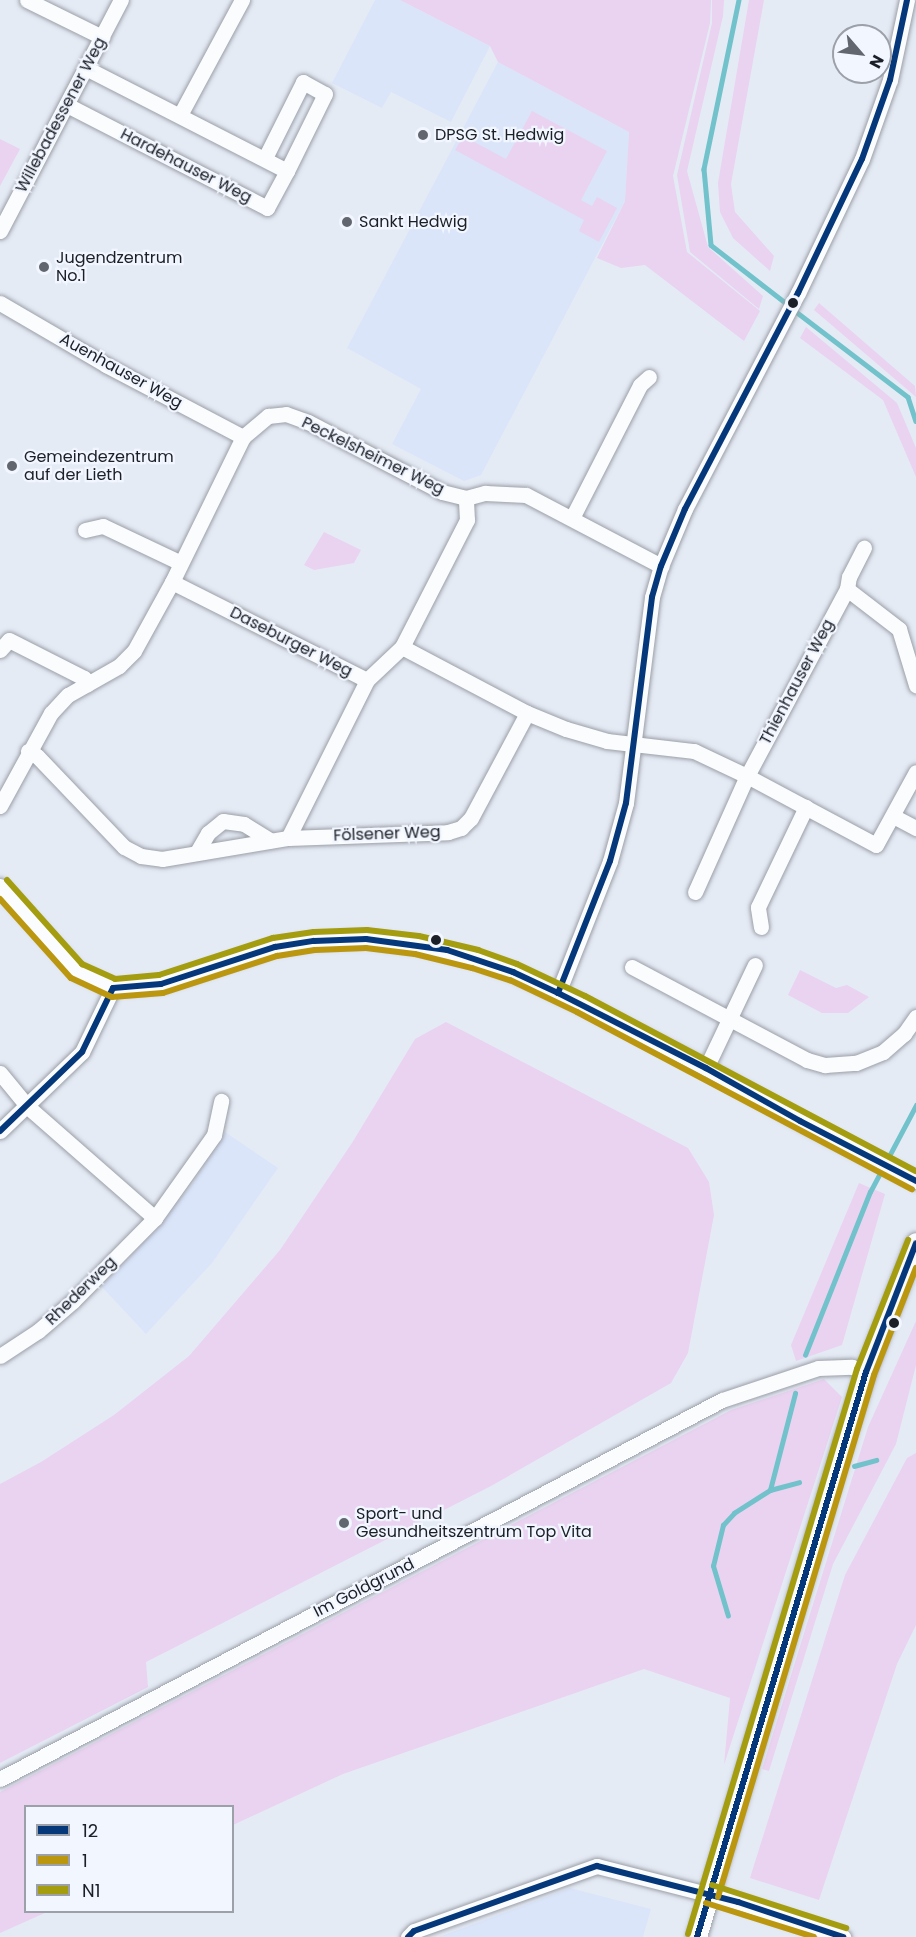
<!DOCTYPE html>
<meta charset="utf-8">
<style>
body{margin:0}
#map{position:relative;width:916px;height:1937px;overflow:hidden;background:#e5ebf5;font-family:Poppins,sans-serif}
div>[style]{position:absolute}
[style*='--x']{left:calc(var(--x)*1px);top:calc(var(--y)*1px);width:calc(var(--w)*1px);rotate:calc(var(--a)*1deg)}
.built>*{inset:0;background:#dae5fa}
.green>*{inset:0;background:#e9d3f0}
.stream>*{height:4.5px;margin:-2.25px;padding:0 2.25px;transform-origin:2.25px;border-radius:2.25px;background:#71c2ca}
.roads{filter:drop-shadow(0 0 2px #9b9fa7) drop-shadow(0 0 2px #9b9fa7)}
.minor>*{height:15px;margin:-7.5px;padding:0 7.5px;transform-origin:7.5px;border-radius:7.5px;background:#fbfcfe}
.major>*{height:20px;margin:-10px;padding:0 10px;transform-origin:10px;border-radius:10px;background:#fbfcfe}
.bus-1>*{height:6px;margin:-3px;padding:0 3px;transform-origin:3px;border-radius:3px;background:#05377b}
.bus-2>*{height:6px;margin:-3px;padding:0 3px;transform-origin:3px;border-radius:3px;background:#bb9710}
.bus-3>*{height:6px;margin:-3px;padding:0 3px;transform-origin:3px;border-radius:3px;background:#a49d10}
.dots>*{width:16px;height:16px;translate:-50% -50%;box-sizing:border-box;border:3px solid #f1f6ff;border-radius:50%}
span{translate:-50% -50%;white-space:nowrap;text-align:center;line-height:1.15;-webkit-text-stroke:4.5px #f1f6ff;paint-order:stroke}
.street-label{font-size:16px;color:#1b1f27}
.poi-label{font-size:16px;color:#1b1f27}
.left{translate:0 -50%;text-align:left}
.legend{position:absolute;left:24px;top:1805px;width:210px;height:108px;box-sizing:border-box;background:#f1f6ff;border:2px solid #9ba0a9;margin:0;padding:8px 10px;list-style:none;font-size:18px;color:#1b1f27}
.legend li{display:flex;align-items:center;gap:12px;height:30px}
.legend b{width:30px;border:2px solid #9ba0a9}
.north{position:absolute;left:832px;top:24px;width:60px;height:60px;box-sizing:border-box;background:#f1f6ff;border:2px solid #9ba0a9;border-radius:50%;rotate:118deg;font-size:16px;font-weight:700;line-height:24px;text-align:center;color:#1b1f27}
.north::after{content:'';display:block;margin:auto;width:21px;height:27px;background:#62666f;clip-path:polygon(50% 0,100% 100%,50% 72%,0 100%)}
</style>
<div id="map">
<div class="built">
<div style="clip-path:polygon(375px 0,400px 0,490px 46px,451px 122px,391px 92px,382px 108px,332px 83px)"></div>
<div style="clip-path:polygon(498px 62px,629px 132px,625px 201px,481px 475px,464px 481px,392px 444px,421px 389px,347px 348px)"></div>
<div style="clip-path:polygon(225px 1132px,278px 1168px,212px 1263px,146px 1334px,101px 1286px,132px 1255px,191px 1186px)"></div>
<div style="clip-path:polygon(570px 1888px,651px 1909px,643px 1937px,439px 1937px)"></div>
</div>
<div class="green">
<div style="clip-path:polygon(400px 0,711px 0,710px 23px,673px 176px,687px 252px,760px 311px,744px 341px,645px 265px,621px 268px,597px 258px,625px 201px,629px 132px,498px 62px,490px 46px)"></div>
<div style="clip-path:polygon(712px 0,724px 0,723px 16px,687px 171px,708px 247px,763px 296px,759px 309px,690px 252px,677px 175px,712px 23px)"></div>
<div style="clip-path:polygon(749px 0,764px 0,731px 184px,735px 212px,774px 256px,770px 271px,733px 238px,720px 212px,718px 183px)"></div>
<div style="clip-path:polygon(532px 111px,607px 151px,581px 200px,592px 206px,597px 197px,617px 208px,599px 242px,579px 231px,584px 220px,455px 150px,463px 136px,506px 159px)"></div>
<div style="clip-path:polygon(0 139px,20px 149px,0 186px)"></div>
<div style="clip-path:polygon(819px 303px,915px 386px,916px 397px,814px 310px)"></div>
<div style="clip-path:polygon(806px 327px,897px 403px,916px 448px,916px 477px,883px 400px,800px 338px)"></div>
<div style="clip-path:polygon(324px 532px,361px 550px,354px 563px,314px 570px,304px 565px)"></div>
<div style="clip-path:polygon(800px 970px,836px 988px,847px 985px,869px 997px,848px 1013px,822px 1013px,788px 995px)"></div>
<div style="clip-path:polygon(446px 1022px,688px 1148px,709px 1182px,714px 1215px,688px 1353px,671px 1383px,491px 1486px,146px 1662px,148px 1687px,0 1763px,0 1484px,41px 1462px,114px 1415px,189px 1356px,280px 1250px,352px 1143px,415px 1039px)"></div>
<div style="clip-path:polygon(859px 1183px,885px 1194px,842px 1345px,796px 1361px,791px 1345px)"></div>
<div style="clip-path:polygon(916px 1321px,916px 1365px,896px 1444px,833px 1564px,769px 1771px,762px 1769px,868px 1427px)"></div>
<div style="clip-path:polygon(824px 1379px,842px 1397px,724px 1765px,730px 1698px,644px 1669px,343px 1774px,233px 1825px,232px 1806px,26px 1806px,26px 1912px,47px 1912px,0 1933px,0 1792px,731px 1410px)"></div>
<div style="clip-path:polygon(916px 1453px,916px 1625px,897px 1664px,819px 1900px,750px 1878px,845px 1575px,907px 1458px)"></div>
</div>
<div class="stream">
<div style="--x:739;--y:0;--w:173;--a:101.7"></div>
<div style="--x:704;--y:169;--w:76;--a:84.7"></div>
<div style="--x:711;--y:245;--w:96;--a:37.8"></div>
<div style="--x:794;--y:310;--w:143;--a:37.3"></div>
<div style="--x:908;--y:397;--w:25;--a:72"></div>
<div style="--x:805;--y:1355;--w:175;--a:-68.3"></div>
<div style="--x:870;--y:1192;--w:98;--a:-62.1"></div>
<div style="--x:854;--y:1466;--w:23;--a:-15"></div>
<div style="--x:770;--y:1490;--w:100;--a:-75.5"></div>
<div style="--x:728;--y:1616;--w:52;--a:-106.7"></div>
<div style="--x:713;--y:1566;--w:42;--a:-76.3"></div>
<div style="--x:723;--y:1525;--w:16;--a:-47"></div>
<div style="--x:734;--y:1513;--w:43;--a:-32.6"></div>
<div style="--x:770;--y:1490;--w:30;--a:-15"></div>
</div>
<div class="roads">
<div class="minor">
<div style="--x:27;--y:0;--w:84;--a:26.3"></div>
<div style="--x:67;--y:105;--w:225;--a:27.2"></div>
<div style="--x:267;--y:208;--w:42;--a:-61.6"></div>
<div style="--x:287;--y:171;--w:226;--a:-152.9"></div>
<div style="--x:180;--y:115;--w:131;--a:-61.7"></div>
<div style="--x:265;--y:158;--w:85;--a:-63.4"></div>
<div style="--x:303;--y:82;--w:25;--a:29"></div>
<div style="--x:325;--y:94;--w:86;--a:116.3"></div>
<div style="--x:0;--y:231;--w:261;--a:-62.4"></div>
<div style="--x:0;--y:303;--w:123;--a:30.3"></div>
<div style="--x:106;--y:365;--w:155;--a:27.7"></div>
<div style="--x:572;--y:518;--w:149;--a:-62.9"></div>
<div style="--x:640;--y:385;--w:12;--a:-42"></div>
<div style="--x:85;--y:530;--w:18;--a:-13"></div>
<div style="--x:103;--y:526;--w:86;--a:25.4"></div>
<div style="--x:172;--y:582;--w:218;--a:26.7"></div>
<div style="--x:367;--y:680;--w:48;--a:-43.3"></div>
<div style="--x:402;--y:647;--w:141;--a:27.8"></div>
<div style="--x:527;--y:713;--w:42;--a:22.3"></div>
<div style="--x:566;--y:729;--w:43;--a:16.3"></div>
<div style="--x:607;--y:741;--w:88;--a:6.6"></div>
<div style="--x:694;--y:751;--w:59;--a:25.3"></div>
<div style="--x:747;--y:776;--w:146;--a:28.1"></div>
<div style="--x:876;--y:845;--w:83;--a:-61.3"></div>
<div style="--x:847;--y:589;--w:12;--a:-81"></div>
<div style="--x:849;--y:577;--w:33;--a:-63"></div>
<div style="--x:402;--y:647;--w:143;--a:-62.9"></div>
<div style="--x:467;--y:520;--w:22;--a:-93"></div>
<div style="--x:0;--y:650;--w:13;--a:-48"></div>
<div style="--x:9;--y:640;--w:84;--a:26.9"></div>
<div style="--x:84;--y:678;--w:7;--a:63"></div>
<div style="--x:28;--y:751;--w:10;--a:29"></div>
<div style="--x:37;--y:756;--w:126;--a:46.3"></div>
<div style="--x:124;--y:847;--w:19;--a:28"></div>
<div style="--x:141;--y:856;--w:21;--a:8"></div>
<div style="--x:162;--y:859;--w:128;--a:-9.5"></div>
<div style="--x:288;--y:838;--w:160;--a:-2.1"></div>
<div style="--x:448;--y:832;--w:14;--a:-17"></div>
<div style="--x:461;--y:828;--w:14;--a:-45"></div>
<div style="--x:471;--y:818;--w:119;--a:-61.9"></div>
<div style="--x:0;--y:806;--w:106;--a:-61.3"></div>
<div style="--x:51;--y:713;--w:25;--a:-47"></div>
<div style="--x:68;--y:695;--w:59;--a:-29.6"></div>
<div style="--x:119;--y:666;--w:21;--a:-45"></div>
<div style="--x:134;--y:651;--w:79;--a:-61.2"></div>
<div style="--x:172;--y:582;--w:161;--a:-63.9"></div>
<div style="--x:243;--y:437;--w:33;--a:-40"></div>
<div style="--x:268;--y:416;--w:18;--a:-6"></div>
<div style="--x:286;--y:414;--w:23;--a:20"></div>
<div style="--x:308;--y:422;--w:151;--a:27.6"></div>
<div style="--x:442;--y:492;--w:25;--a:14"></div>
<div style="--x:466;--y:498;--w:20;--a:-15"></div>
<div style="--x:485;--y:493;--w:41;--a:2.8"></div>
<div style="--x:526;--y:495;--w:153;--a:27.7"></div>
<div style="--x:893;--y:816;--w:26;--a:28"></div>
<div style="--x:288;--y:838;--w:177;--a:-63.4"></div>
<div style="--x:197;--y:852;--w:22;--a:-60"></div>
<div style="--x:208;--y:833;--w:19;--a:-39"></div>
<div style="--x:223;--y:821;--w:21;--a:8"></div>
<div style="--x:244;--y:824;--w:31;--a:32"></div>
<div style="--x:0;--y:886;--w:115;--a:47.8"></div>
<div style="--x:77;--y:971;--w:40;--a:25"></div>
<div style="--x:113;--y:988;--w:48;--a:-4.8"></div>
<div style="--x:161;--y:984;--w:120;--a:-18"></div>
<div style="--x:275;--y:947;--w:39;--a:-9"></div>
<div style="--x:314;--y:941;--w:52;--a:-2.2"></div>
<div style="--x:366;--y:939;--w:51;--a:6.7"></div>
<div style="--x:417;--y:945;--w:60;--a:13.6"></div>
<div style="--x:475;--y:959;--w:40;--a:18.9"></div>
<div style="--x:513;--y:972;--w:75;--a:25.2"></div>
<div style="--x:581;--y:1004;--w:140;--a:27.1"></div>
<div style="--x:706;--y:1068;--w:108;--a:29.4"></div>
<div style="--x:800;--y:1121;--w:131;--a:27.3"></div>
<div style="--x:695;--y:892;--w:127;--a:-65.9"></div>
<div style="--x:747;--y:776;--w:212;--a:-61.9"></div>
<div style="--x:847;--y:589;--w:66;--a:37.6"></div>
<div style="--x:899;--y:629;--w:59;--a:73.1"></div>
<div style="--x:761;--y:927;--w:20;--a:-99"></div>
<div style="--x:758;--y:907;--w:111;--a:-64.4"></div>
<div style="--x:632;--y:967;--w:198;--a:28"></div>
<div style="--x:807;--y:1060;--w:19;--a:16"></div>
<div style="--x:825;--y:1065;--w:31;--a:-4"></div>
<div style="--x:856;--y:1063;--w:29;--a:-22"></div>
<div style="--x:883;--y:1052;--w:28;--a:-41"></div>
<div style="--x:904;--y:1034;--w:21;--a:-55"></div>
<div style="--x:558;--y:993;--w:142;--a:-68.5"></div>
<div style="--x:610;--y:861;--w:60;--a:-74.6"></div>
<div style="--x:626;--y:803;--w:208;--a:-82.8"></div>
<div style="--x:652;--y:597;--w:32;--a:-74"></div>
<div style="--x:661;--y:566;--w:62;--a:-67.2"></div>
<div style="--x:685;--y:509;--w:244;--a:-62.4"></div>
<div style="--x:798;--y:293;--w:148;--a:-64.5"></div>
<div style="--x:862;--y:159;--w:84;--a:-70.5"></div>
<div style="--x:890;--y:80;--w:82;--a:-78"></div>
<div style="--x:706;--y:1068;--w:114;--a:-64.6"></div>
<div style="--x:0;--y:1073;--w:44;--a:50.5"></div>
<div style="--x:28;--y:1107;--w:169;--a:41.2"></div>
<div style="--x:155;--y:1218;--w:117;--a:134.7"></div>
<div style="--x:73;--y:1301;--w:46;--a:139.4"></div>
<div style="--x:38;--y:1331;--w:45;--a:146.7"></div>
<div style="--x:0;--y:1131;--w:114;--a:-43.9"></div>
<div style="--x:82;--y:1052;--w:71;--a:-64.2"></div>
<div style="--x:155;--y:1218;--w:102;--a:-54.6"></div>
<div style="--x:214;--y:1135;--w:35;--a:-78"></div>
<div style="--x:0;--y:1779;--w:815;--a:-27.7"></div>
<div style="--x:722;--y:1400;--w:101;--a:-18.4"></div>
<div style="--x:818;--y:1368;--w:34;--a:-2"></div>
<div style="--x:852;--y:1367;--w:15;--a:20"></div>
<div style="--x:408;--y:1937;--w:8;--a:-45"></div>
<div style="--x:414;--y:1931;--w:194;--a:-19.6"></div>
<div style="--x:597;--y:1866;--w:146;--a:14.3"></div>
<div style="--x:738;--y:1902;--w:111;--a:18.4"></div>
</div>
<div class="major">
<div style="--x:697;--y:1937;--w:513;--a:-73.47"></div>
<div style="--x:843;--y:1445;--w:77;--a:-72.5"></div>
<div style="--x:866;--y:1372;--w:138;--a:-68.8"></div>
</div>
</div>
<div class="bus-1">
<div style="--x:113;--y:988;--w:48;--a:-4.8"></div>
<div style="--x:161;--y:984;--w:120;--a:-18"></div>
<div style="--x:275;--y:947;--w:39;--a:-9"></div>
<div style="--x:314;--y:941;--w:52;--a:-2.2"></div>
<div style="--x:366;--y:939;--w:82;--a:7.7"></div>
<div style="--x:447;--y:950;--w:70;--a:18.4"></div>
<div style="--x:513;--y:972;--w:50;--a:25"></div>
<div style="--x:558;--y:993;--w:166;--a:26.9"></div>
<div style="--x:706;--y:1068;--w:108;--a:29.4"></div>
<div style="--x:800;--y:1121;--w:131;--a:27.3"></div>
<div style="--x:558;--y:993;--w:142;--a:-68.5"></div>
<div style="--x:610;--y:861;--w:60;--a:-74.6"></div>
<div style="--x:626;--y:803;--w:208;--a:-82.8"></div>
<div style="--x:652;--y:597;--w:32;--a:-74"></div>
<div style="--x:661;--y:566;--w:62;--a:-67.2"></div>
<div style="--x:685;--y:509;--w:244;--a:-62.4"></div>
<div style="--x:798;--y:293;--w:148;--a:-64.5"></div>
<div style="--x:862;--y:159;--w:84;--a:-70.5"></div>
<div style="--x:890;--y:80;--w:82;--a:-78"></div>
<div style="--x:0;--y:1131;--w:114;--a:-43.9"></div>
<div style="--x:82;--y:1052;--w:71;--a:-64.2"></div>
<div style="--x:408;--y:1937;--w:8;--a:-45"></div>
<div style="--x:414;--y:1931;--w:194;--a:-19.6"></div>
<div style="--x:597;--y:1866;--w:146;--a:14.3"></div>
<div style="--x:738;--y:1902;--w:111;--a:18.4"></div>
<div style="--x:697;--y:1937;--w:590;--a:-73.35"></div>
<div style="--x:866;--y:1372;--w:138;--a:-68.8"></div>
</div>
<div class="bus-2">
<div style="--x:0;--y:899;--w:106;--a:48.1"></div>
<div style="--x:71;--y:978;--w:45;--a:24.9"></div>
<div style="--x:112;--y:997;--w:51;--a:-4.5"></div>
<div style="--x:163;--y:993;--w:120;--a:-18"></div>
<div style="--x:277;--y:956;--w:38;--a:-9"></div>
<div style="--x:315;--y:950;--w:51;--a:-2.2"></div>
<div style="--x:366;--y:948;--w:49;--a:7"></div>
<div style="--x:415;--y:954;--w:59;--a:13.8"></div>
<div style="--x:472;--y:968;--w:40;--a:18"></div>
<div style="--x:510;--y:980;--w:74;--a:25.5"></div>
<div style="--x:577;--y:1012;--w:379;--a:27.9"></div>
<div style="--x:718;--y:1897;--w:545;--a:-73.36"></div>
<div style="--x:874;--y:1375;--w:115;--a:-68.6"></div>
<div style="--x:706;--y:1903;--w:113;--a:17.5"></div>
</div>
<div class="bus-3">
<div style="--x:7;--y:880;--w:113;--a:48.2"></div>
<div style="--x:82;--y:964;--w:36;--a:24"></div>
<div style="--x:115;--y:979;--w:44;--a:-5.2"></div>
<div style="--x:159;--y:975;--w:120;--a:-18"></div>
<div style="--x:273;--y:938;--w:41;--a:-8.3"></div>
<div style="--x:314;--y:932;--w:53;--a:-2.2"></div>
<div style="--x:367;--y:930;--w:52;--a:6.6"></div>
<div style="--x:419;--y:936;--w:61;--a:13.3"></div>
<div style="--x:478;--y:950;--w:41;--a:19.7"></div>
<div style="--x:517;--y:964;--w:75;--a:25.2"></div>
<div style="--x:585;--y:996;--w:374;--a:27.9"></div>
<div style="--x:712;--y:1885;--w:141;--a:17.8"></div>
<div style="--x:688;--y:1934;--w:590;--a:-73.35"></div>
<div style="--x:857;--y:1369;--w:139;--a:-68.4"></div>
</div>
<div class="dots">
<div style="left:423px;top:135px;background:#62666f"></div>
<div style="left:347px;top:222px;background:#62666f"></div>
<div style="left:44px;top:267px;background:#62666f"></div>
<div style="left:793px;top:303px;background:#1b1f27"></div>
<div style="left:12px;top:466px;background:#62666f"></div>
<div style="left:436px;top:940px;background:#1b1f27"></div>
<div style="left:894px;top:1323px;background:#1b1f27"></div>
<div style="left:344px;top:1523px;background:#62666f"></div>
</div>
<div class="street-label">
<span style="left:61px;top:115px;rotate:-62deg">Willebadessener Weg</span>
<span style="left:186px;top:166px;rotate:27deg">Hardehauser Weg</span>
<span style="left:121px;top:371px;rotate:29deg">Auenhauser Weg</span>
<span style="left:373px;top:456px;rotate:26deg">Peckelsheimer Weg</span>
<span style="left:291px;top:642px;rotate:27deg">Daseburger Weg</span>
<span style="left:797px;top:682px;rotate:-62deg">Thienhauser Weg</span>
<span style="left:387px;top:834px;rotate:-2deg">Fölsener Weg</span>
<span style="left:81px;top:1291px;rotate:-44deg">Rhederweg</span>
<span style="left:364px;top:1588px;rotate:-27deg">Im Goldgrund</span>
</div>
<div class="poi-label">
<span class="left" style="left:435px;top:135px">DPSG St. Hedwig</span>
<span class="left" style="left:359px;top:222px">Sankt Hedwig</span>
<span class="left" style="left:56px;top:267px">Jugendzentrum<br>No.1</span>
<span class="left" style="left:24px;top:466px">Gemeindezentrum<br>auf der Lieth</span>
<span class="left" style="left:356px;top:1523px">Sport- und<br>Gesundheitszentrum Top Vita</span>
</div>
<ul class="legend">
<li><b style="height:8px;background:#05377b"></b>12</li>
<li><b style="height:8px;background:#bb9710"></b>1</li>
<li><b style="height:8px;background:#a49d10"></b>N1</li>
</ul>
<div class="north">N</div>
</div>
